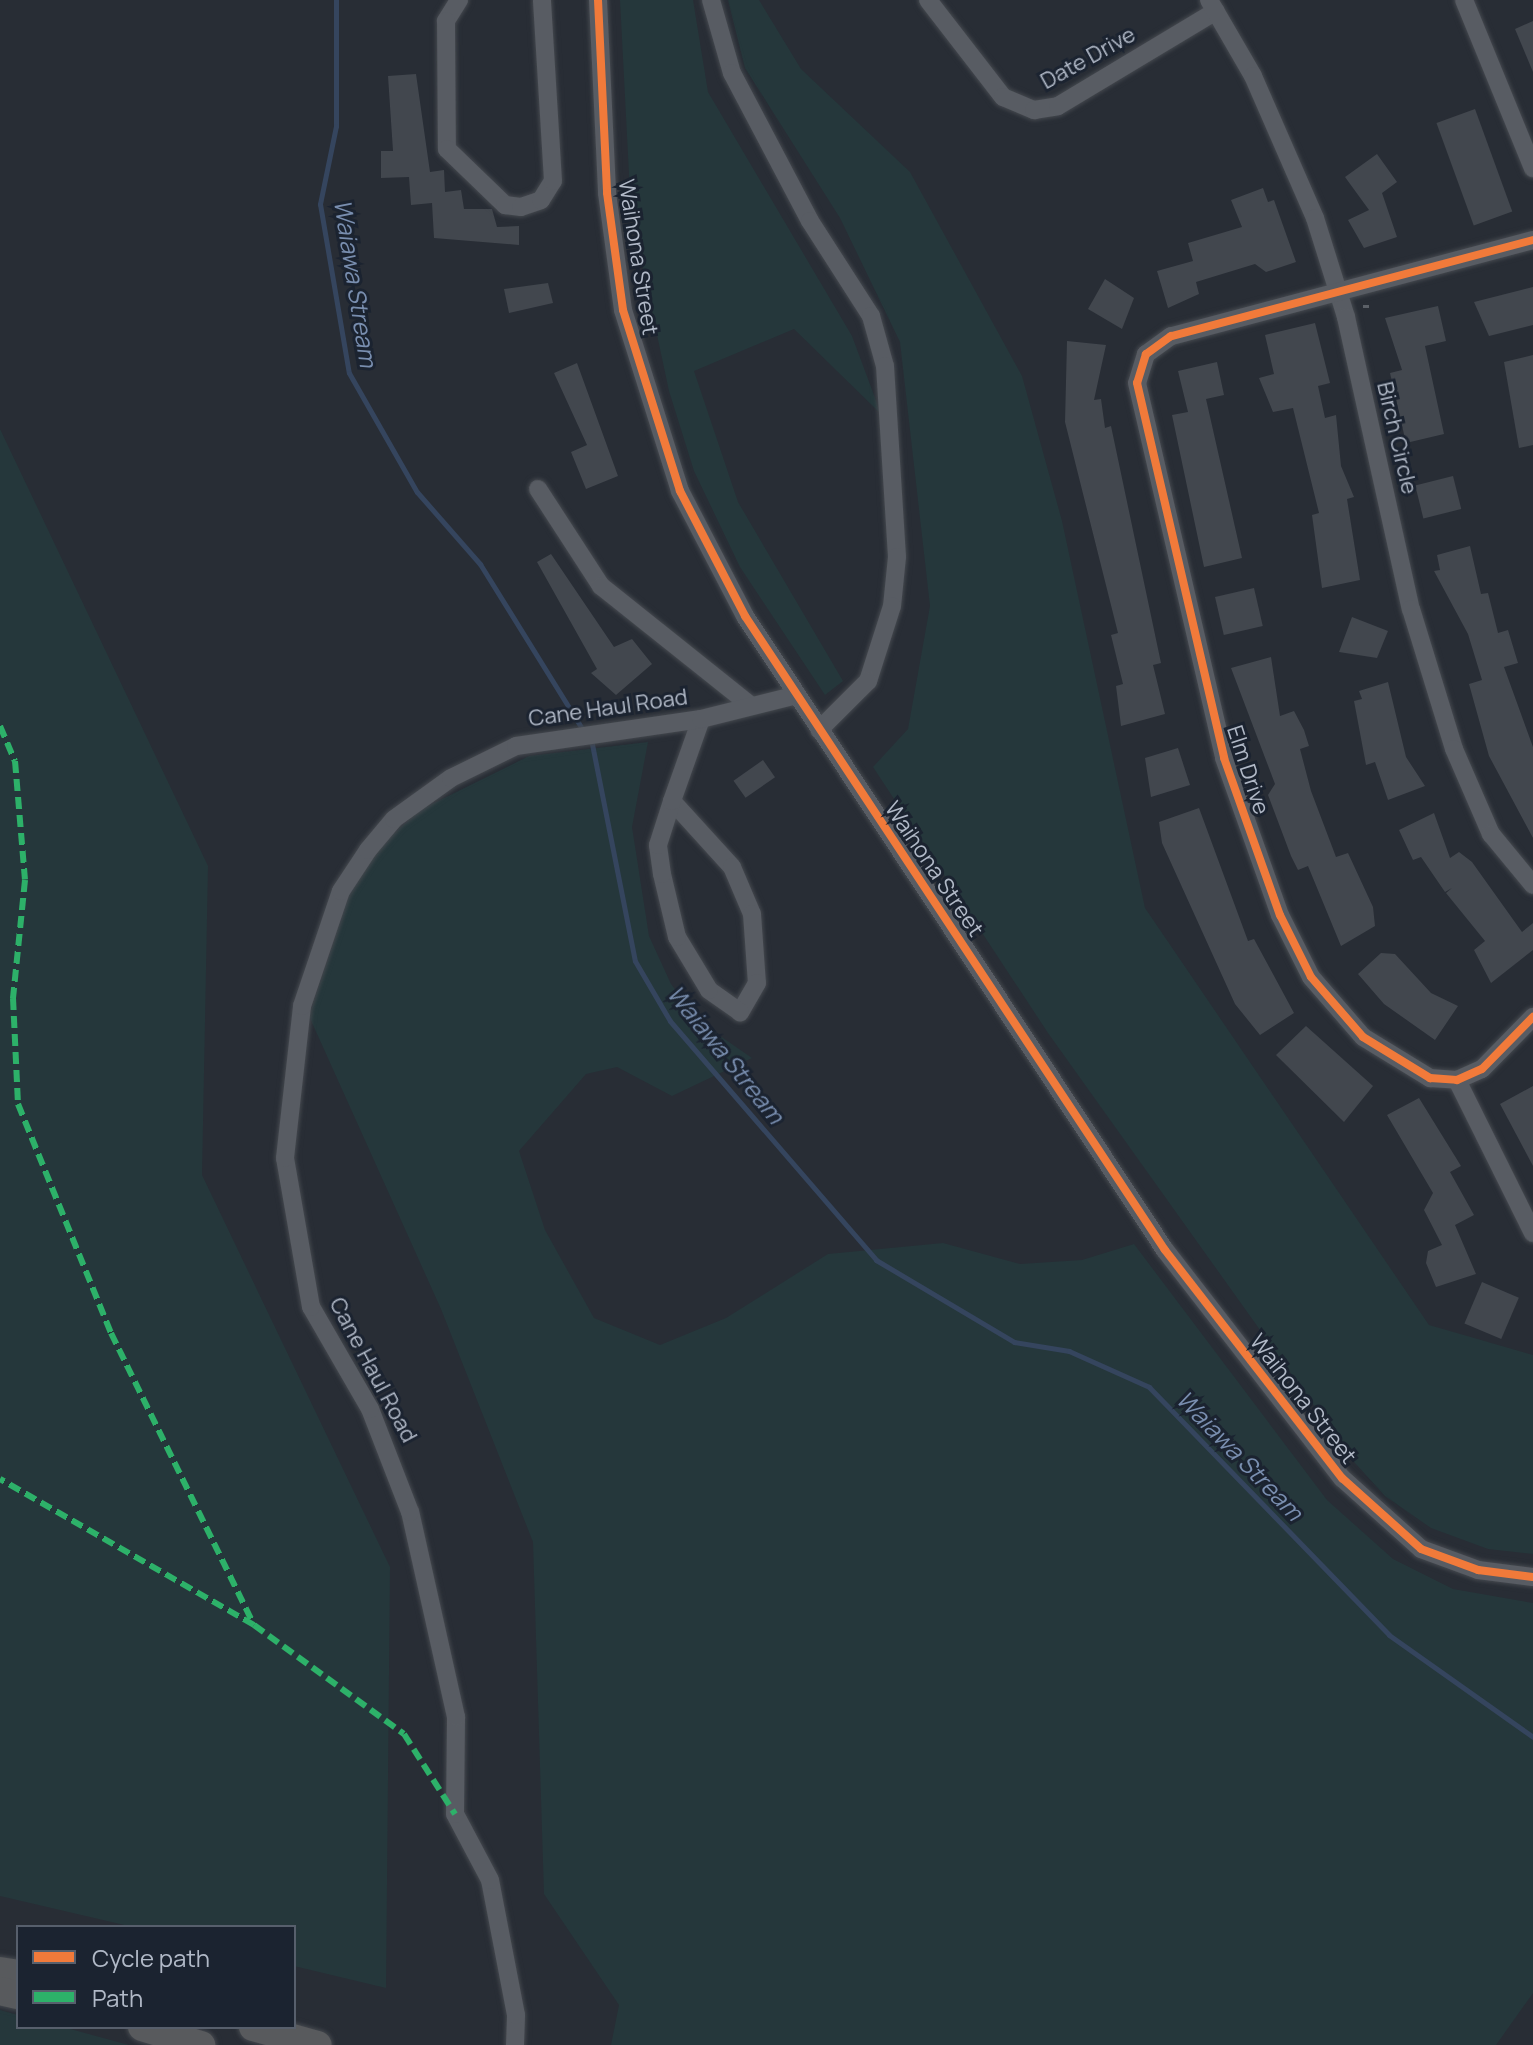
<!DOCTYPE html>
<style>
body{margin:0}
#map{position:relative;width:1533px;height:2045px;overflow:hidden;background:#282d35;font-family:Manrope,sans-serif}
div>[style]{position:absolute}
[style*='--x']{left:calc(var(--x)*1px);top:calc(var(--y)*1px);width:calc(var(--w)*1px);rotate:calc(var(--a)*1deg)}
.green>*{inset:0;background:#25373b}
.stream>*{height:5px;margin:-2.5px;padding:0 2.5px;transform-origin:2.5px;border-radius:2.5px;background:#35455e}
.building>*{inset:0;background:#42474e;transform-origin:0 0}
.path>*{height:3px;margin-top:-1.5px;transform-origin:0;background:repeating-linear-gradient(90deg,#5b6067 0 6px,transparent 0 12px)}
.roads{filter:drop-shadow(0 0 2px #44484e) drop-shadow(0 0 2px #44484e)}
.minor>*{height:18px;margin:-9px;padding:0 9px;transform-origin:9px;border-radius:9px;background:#585c63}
.highway>*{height:28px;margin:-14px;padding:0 14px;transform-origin:14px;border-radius:14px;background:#585a5d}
.quiet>*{height:6px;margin-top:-3px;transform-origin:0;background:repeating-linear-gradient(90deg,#2db169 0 12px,transparent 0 18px)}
.cycleway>*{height:8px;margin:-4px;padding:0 4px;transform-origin:4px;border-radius:4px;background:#f17a3a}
span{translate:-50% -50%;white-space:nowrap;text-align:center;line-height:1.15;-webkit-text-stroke:6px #1b2330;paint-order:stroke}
.street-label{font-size:22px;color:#b1b9c7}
.water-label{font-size:24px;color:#798eaf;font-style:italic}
.legend{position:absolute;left:16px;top:1925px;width:280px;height:104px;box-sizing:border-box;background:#1b2330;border:2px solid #575f6c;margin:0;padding:10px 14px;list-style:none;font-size:24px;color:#b1b9c7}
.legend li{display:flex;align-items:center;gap:16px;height:40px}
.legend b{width:40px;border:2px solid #575f6c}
</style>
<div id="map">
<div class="green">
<div style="clip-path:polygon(620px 0,693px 0,708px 92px,852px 336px,881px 414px,794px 329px,694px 371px,738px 502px,843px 681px,825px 695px,740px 567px,694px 471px,669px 391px,631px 213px)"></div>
<div style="clip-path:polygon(728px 0,759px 0,801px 69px,910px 172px,1022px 376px,1062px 521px,1145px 908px,1429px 1325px,1533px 1355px,1533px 1554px,1488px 1549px,1431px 1528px,1385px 1496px,1355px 1463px,1048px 1033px,873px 767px,908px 729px,930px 606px,900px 342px,840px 218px,745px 68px)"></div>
<div style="clip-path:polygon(0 429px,208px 866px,202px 1175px,390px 1567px,386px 1988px,294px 1966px,294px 1927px,133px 1927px,0 1896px)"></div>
<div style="clip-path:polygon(648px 742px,632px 827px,649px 936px,671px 984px,700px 1022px,752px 1058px,672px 1096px,617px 1067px,586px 1074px,519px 1151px,545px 1230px,594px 1318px,660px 1345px,726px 1318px,828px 1254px,943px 1243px,1020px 1264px,1082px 1260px,1134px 1244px,1327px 1500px,1393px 1559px,1453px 1589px,1533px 1603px,1533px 1993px,1496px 2045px,611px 2045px,619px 2005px,544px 1894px,533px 1542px,441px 1309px,309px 1016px,350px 892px,381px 845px,420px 810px,529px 756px)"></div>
<div style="clip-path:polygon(0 2010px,18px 2015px,18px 2027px,63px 2027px,129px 2045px,0 2045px)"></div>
</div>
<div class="stream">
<div style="--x:336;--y:0;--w:126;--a:90"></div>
<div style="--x:336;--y:126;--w:80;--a:101.6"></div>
<div style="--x:320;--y:204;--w:171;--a:80.3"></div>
<div style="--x:349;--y:373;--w:137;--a:60.3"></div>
<div style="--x:417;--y:492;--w:96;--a:48.8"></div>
<div style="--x:480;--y:564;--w:195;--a:58.2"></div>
<div style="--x:591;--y:739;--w:226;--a:78.8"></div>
<div style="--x:635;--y:961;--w:69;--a:59.7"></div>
<div style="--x:670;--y:1021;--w:316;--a:49.2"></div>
<div style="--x:876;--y:1260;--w:161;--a:30.7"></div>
<div style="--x:1014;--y:1342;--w:56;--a:9.3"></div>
<div style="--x:1069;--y:1351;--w:88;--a:24.2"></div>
<div style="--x:1149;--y:1387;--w:345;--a:45.9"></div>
<div style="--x:1389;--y:1635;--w:176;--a:35.3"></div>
</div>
<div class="building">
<div style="clip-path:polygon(1533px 21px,1533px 72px,1515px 29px)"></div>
<div style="clip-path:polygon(416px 74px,430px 172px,444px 170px,445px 192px,461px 190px,464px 209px,492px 209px,497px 227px,519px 226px,519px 245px,434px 238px,432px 203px,411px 205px,409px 177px,381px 178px,381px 151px,393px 151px,388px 76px)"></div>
<div style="left:1475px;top:109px;width:109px;height:41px;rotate:70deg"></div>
<div style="clip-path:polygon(1377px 154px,1397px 182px,1382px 193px,1397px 237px,1364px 248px,1348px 220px,1369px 210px,1345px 177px)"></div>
<div style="clip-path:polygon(1263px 188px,1268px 202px,1274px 200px,1296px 262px,1266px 272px,1255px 264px,1196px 282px,1199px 294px,1168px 308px,1157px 271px,1193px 261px,1188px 243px,1242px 227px,1231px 200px)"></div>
<div style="clip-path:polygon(1105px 279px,1134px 298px,1122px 329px,1088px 309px)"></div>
<div style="clip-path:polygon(548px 283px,553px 303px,509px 313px,504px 289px)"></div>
<div style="clip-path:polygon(1533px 287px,1533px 325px,1489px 336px,1474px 302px)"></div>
<div style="clip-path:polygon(1438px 306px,1446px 341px,1425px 346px,1444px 434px,1406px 443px,1390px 373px,1402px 370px,1385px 318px)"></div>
<div style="clip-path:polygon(1315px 323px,1330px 383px,1318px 386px,1325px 418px,1336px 415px,1341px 466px,1354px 497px,1347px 499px,1360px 580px,1322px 588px,1312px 515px,1319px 513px,1293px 408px,1273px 412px,1259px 378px,1274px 374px,1265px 335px)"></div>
<div style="clip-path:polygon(1067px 341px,1106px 345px,1094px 400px,1101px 399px,1105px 428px,1111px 426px,1161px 663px,1153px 665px,1165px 714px,1121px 726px,1116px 686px,1123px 684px,1111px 635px,1118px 633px,1065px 422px)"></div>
<div style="clip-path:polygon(1533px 355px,1533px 445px,1519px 448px,1504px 362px)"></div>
<div style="clip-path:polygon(1217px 362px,1224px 395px,1206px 399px,1242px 558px,1204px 567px,1172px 415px,1188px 412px,1178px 371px)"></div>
<div style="clip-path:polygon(577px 363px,618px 476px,586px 489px,571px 452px,587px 445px,554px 373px)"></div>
<div style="left:1453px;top:476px;width:34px;height:39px;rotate:76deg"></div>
<div style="clip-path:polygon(1470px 546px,1481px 594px,1488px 593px,1498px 633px,1508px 630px,1518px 663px,1504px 667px,1533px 747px,1533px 838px,1489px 756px,1469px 684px,1482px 680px,1468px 634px,1434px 571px,1440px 570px,1437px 555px)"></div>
<div style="clip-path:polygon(551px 554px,614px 647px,632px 639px,652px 664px,616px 695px,591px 673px,597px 669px,537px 562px)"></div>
<div style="left:1254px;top:588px;width:39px;height:40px;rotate:77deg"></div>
<div style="clip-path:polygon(1352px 617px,1388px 631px,1377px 658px,1339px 652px)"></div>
<div style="clip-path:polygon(1271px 657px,1280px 716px,1294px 711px,1304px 730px,1309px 746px,1300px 749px,1311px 791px,1336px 857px,1348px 853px,1373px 907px,1375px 926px,1341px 946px,1308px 866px,1298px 870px,1291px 856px,1268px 795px,1275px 784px,1231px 668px)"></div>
<div style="clip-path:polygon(1388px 682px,1406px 757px,1425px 786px,1388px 800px,1375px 762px,1366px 765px,1354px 701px,1362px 699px,1359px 691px)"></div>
<div style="clip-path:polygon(1178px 748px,1190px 785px,1151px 797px,1145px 758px)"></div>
<div style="left:763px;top:760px;width:21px;height:36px;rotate:55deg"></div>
<div style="clip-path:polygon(1199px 808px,1248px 941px,1254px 939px,1294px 1013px,1260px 1035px,1235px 1004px,1162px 843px,1159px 822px)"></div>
<div style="clip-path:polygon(1434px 813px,1450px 858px,1459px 852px,1472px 862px,1522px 932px,1533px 923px,1533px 950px,1491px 983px,1474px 950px,1485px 941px,1446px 893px,1452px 888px,1445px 892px,1421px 857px,1413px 860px,1399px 830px)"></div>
<div style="clip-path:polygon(1381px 953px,1395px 954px,1431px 993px,1458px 1006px,1435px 1040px,1384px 1004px,1358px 974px)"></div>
<div style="clip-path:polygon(1306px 1026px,1373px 1086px,1344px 1122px,1276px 1055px)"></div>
<div style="clip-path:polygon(1533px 1086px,1533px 1166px,1500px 1104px)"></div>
<div style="clip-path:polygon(1419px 1098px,1461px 1166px,1450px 1172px,1474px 1215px,1455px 1225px,1476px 1274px,1436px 1287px,1426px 1263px,1428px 1251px,1442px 1245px,1424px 1210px,1433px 1193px,1387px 1115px)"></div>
<div style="left:1482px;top:1282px;width:40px;height:45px;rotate:23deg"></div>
</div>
<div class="path">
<div style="--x:1363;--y:306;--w:7;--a:0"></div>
</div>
<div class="roads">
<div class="minor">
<div style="--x:459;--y:0;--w:25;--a:122"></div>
<div style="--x:446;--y:21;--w:128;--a:89.6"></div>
<div style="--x:447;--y:149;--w:81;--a:44"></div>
<div style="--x:505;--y:205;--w:16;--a:7"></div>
<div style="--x:521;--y:207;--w:21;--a:-19"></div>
<div style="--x:541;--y:200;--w:22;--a:-58"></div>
<div style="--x:553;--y:181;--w:181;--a:-93.5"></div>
<div style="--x:598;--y:0;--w:193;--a:87.3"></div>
<div style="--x:607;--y:193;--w:118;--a:82.2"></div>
<div style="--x:623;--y:310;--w:190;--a:72.5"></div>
<div style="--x:680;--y:491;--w:141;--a:62.5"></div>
<div style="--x:745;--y:616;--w:760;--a:56.48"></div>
<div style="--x:1165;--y:1250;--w:289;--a:52.2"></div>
<div style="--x:1342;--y:1478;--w:106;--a:41.9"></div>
<div style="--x:1421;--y:1549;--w:61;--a:20.2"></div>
<div style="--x:1478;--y:1570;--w:55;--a:7.3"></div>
<div style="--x:711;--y:0;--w:76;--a:74"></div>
<div style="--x:732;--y:73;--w:167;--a:62.2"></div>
<div style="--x:810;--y:221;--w:113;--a:57.3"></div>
<div style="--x:871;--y:316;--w:52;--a:74.4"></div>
<div style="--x:885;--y:366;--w:191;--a:86.4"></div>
<div style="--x:897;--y:557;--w:49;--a:95.8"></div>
<div style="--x:892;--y:606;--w:79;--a:107.7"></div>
<div style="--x:868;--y:681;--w:69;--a:135"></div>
<div style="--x:928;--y:0;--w:123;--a:52.3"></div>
<div style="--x:1003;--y:97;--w:34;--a:23"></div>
<div style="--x:1034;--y:110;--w:24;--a:-9"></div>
<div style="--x:1058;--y:106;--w:184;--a:-31"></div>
<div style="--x:1209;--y:0;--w:88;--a:59.9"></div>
<div style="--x:1253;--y:76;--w:155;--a:66.4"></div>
<div style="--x:1315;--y:218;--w:104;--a:72.6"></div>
<div style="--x:1346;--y:317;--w:299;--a:77.5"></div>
<div style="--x:1411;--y:609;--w:146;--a:72.9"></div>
<div style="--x:1454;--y:749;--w:93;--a:66.5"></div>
<div style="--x:1491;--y:834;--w:66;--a:50.5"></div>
<div style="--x:1464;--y:0;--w:182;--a:67.7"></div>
<div style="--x:1533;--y:240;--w:375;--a:165.1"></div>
<div style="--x:1171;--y:336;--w:31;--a:144"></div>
<div style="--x:1146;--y:354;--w:30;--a:107"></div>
<div style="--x:1137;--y:383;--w:385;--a:76.9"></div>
<div style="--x:1224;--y:758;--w:167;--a:70.4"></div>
<div style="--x:1280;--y:915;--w:69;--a:63.4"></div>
<div style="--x:1311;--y:977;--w:79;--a:49.1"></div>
<div style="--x:1363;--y:1037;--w:79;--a:31.5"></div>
<div style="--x:1430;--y:1078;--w:27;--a:4"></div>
<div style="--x:1457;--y:1080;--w:27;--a:-24"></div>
<div style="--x:1482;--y:1069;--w:73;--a:-45.6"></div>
<div style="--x:538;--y:489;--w:116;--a:57"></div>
<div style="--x:601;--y:586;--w:191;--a:38.6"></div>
<div style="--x:672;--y:801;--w:89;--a:47.7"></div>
<div style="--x:732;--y:867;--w:51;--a:66.9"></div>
<div style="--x:752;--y:914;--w:69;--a:85.9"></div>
<div style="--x:757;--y:983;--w:34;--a:120"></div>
<div style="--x:740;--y:1012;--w:38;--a:-145"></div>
<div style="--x:709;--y:990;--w:62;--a:-121.1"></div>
<div style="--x:677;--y:937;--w:65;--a:-103.4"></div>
<div style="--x:662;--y:874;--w:29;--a:-98"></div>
<div style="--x:658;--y:845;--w:46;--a:-72.3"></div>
<div style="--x:672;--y:801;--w:87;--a:-70.5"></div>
<div style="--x:1457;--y:1080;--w:171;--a:63.6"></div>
<div style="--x:515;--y:2045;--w:30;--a:-88"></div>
<div style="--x:516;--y:2015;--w:137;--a:-100.9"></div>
<div style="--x:490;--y:1880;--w:75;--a:-117.9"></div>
<div style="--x:455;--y:1814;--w:97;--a:-89.4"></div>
<div style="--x:456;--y:1717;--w:210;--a:-102.6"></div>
<div style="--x:410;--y:1512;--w:110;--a:-111.2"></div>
<div style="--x:370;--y:1409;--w:118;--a:-120"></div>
<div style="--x:311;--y:1307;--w:151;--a:-99.9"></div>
<div style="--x:285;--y:1158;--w:153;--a:-83.6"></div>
<div style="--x:302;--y:1006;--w:121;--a:-71.3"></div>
<div style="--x:341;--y:891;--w:49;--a:-56.6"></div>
<div style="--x:368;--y:850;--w:40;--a:-50"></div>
<div style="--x:394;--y:819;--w:70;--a:-35.7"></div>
<div style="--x:451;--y:778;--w:72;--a:-26.2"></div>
<div style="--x:516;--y:746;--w:187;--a:-8.3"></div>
<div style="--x:701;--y:719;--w:99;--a:-14"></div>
</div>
<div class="highway">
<div style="--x:0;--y:1971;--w:18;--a:9"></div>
<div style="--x:0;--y:1991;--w:18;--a:13"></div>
<div style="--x:142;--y:2027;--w:62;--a:17"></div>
<div style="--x:253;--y:2027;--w:67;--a:15.5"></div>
</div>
</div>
<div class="quiet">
<div style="--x:0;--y:726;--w:38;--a:67"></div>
<div style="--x:15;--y:761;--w:119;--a:85.2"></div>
<div style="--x:25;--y:880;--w:119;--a:95.8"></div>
<div style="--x:13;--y:998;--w:106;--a:87.3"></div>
<div style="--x:18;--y:1104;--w:247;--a:67.9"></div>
<div style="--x:111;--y:1333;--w:325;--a:63.9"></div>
<div style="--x:254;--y:1625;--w:293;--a:-150.1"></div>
<div style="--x:254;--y:1625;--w:185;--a:36"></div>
<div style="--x:404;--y:1734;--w:95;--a:57.5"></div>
</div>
<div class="cycleway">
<div style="--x:598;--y:0;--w:193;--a:87.3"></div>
<div style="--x:607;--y:193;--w:118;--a:82.2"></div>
<div style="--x:623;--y:310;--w:190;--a:72.5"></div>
<div style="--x:680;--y:491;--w:141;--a:62.5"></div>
<div style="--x:745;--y:616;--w:760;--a:56.48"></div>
<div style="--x:1165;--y:1250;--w:289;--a:52.2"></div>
<div style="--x:1342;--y:1478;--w:106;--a:41.9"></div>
<div style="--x:1421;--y:1549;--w:61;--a:20.2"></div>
<div style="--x:1478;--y:1570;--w:55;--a:7.3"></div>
<div style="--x:1533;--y:240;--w:375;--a:165.1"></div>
<div style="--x:1171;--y:336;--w:31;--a:144"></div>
<div style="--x:1146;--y:354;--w:30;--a:107"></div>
<div style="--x:1137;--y:383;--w:385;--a:76.9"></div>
<div style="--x:1224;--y:758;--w:167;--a:70.4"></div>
<div style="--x:1280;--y:915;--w:69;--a:63.4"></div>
<div style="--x:1311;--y:977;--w:79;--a:49.1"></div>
<div style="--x:1363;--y:1037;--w:79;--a:31.5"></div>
<div style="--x:1430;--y:1078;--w:27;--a:4"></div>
<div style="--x:1457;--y:1080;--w:27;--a:-24"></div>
<div style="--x:1482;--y:1069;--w:73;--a:-45.6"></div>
</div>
<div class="street-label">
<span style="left:1088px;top:58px;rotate:-29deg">Date Drive</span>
<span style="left:638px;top:257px;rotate:81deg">Waihona Street</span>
<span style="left:1397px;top:438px;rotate:77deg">Birch Circle</span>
<span style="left:608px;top:708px;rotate:-8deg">Cane Haul Road</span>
<span style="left:1248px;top:770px;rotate:72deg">Elm Drive</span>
<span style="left:934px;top:869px;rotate:56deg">Waihona Street</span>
<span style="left:373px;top:1370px;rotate:62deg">Cane Haul Road</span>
<span style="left:1303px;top:1399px;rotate:52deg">Waihona Street</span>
</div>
<div class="water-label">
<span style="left:356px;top:283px;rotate:81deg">Waiawa Stream</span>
<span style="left:726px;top:1054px;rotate:51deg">Waiawa Stream</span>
<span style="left:1240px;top:1455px;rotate:46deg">Waiawa Stream</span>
</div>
<ul class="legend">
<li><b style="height:10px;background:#f17a3a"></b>Cycle path</li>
<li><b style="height:10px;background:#2db169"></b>Path</li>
</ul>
</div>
